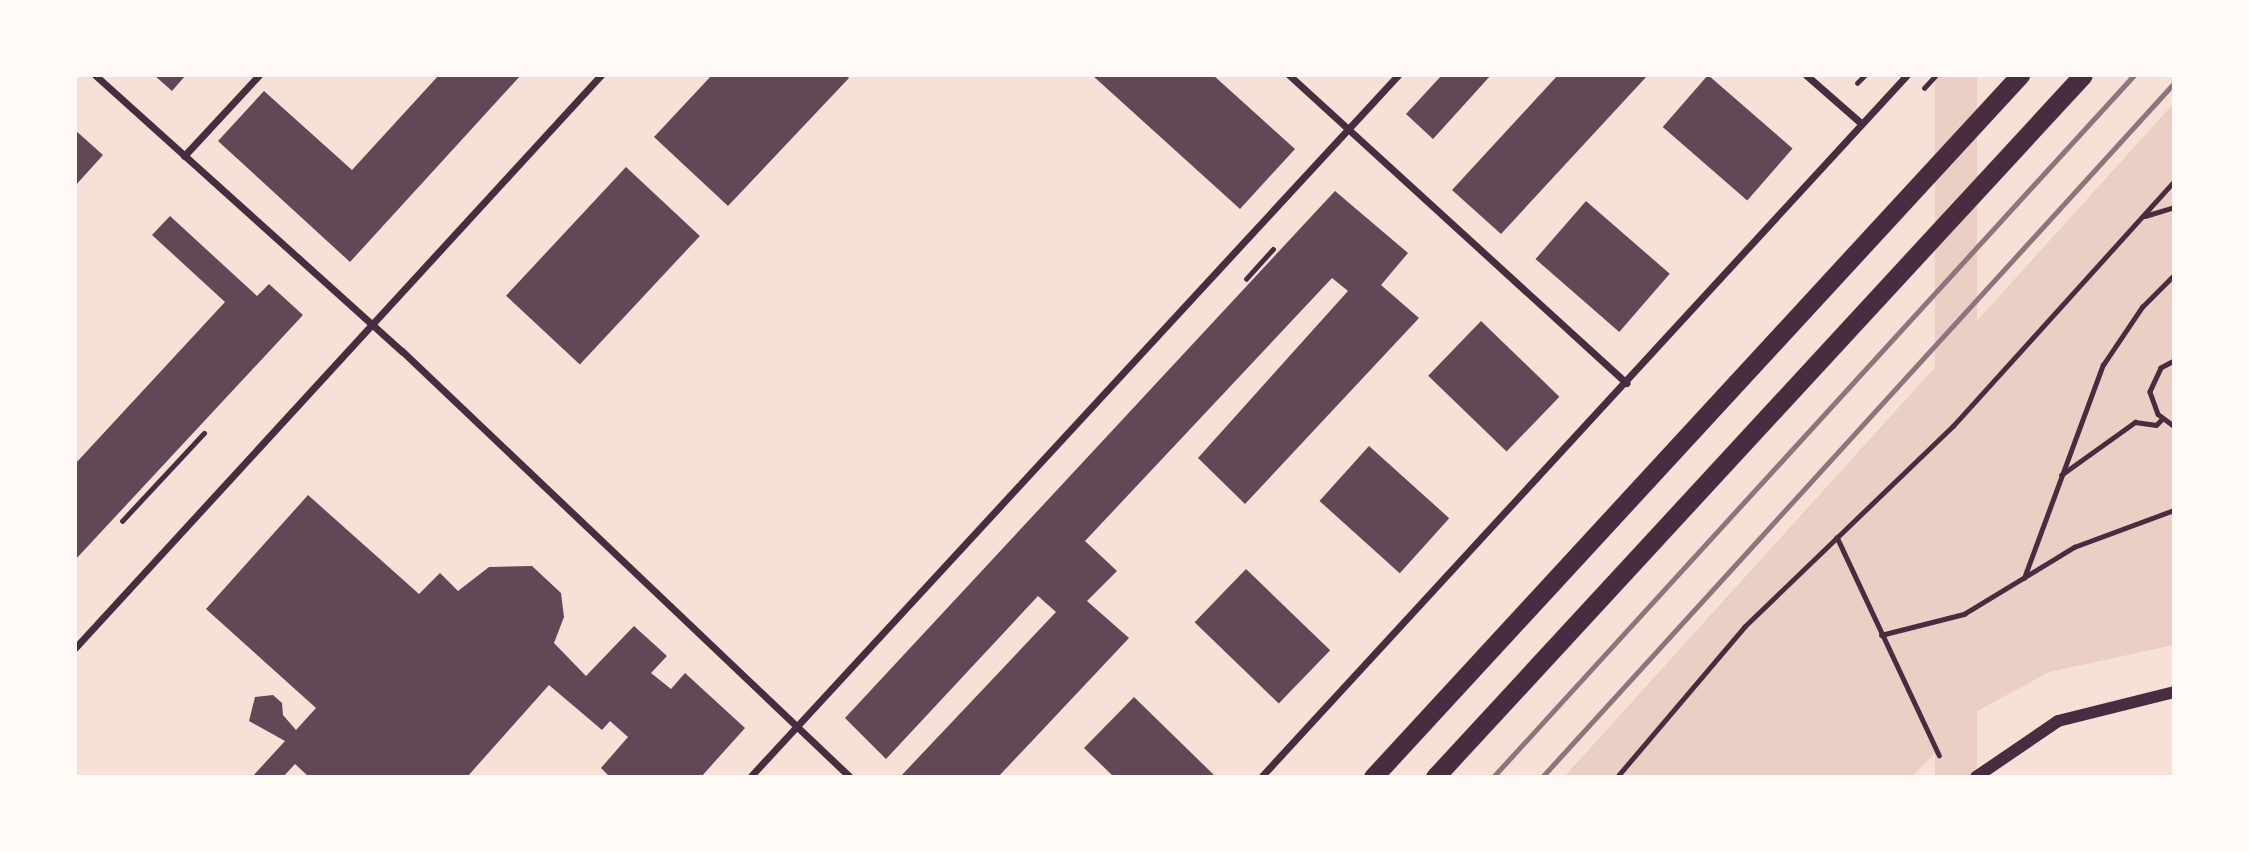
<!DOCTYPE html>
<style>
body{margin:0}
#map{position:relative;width:2249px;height:852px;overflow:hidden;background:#f7e1d7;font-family:"Open Sans",sans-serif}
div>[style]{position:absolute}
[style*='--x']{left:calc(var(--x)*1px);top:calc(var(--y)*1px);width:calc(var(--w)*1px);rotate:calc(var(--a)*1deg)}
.green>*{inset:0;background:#ebcfc5;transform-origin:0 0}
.building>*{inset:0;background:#644757;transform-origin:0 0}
.path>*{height:4.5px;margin:-2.25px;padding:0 2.25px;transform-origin:2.25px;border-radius:2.25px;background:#4a2c40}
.minor>*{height:7px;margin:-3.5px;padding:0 3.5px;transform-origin:3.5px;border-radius:3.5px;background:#4a2c40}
.tertiary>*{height:12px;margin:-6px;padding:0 6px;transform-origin:6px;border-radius:6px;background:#4a2c40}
.trunk>*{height:19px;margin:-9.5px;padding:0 9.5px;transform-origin:9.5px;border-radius:9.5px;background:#4a2c40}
.rail>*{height:5px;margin:-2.5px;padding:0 2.5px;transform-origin:2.5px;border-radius:2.5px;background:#8f747c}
span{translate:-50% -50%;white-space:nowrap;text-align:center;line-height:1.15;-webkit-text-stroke:5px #fffaf5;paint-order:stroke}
.frame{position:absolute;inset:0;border:77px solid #fffaf5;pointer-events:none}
</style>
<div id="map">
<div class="green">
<div style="left:1935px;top:75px;width:42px;height:953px"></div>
<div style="clip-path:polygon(2174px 103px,2174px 645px,2049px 672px,1972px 714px,1912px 777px,1564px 777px)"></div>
</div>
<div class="building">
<div style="clip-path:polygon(154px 75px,186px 75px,172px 91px)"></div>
<div style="clip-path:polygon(439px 75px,521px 75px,350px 262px,218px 141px,264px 91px,352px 170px)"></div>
<div style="clip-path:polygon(712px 75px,846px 75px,849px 78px,728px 206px,654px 137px)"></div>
<div style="clip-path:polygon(1092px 75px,1213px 75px,1295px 149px,1240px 209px)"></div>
<div style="clip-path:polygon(1442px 75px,1491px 75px,1433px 139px,1406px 114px)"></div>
<div style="clip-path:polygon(1558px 75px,1648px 75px,1501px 234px,1452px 190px)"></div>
<div style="left:1708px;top:75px;width:112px;height:69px;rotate:41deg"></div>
<div style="clip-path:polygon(75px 130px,103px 155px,75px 186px)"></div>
<div style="left:626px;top:167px;width:101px;height:176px;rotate:43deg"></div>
<div style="clip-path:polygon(1335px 191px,1408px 253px,1381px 285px,1419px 318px,1245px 504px,1198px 458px,1348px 291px,1332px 278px,1085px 541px,1117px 571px,1087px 601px,1129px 638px,998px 777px,900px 777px,1056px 612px,1038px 596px,886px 759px,845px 718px)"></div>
<div style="left:1586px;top:201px;width:111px;height:77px;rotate:41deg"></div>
<div style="clip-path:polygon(170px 216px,257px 296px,269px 284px,303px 315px,75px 560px,75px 464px,225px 302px,152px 235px)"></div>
<div style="left:1481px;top:321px;width:109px;height:76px;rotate:44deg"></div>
<div style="left:1369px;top:446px;width:108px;height:74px;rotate:42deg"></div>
<div style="clip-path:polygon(308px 495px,419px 594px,440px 573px,458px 591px,489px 567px,532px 566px,561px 593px,564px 617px,554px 643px,586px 676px,634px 626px,667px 656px,651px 673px,671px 689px,685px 673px,745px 728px,701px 777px,610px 777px,601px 768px,628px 737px,610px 721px,602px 730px,549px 685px,467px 777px,309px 777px,295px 764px,283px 777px,252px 777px,285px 741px,249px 721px,255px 697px,273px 695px,282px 703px,283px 715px,296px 730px,316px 708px,206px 609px)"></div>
<div style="left:1246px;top:569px;width:117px;height:74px;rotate:44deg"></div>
<div style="clip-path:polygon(1134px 697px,1216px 777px,1114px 777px,1084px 748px)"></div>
</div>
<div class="path">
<div style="--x:1857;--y:83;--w:11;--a:-45"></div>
<div style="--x:1924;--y:88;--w:18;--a:-47"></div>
<div style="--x:2145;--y:216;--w:30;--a:-17"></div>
<div style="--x:1246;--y:279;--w:40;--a:-48"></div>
<div style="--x:2174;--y:361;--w:15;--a:152"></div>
<div style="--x:2161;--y:368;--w:26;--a:115"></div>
<div style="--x:2150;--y:392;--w:23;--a:70"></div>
<div style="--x:2158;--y:414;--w:20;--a:37"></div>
<div style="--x:2061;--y:475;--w:91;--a:-35.6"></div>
<div style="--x:2135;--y:422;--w:21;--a:8"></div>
<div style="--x:2156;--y:425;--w:8;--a:-45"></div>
<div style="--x:122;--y:521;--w:120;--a:-47"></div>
<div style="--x:1837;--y:537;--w:241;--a:64.9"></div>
<div style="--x:2024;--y:578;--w:227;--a:-69.7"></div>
<div style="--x:2103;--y:365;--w:70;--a:-56.1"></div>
<div style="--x:2142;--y:307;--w:45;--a:-45"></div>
<div style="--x:1881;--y:635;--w:86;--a:-14.2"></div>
<div style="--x:1964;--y:614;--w:129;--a:-31.3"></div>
<div style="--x:2074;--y:547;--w:107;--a:-20.3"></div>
<div style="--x:1617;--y:777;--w:197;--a:-49.7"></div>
<div style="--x:1744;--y:627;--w:290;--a:-43.9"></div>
<div style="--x:1953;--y:426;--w:330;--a:-47.9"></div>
</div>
<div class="minor">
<div style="--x:95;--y:75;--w:413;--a:42"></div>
<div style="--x:402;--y:351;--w:618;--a:43.56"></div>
<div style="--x:1289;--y:75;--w:457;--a:42.4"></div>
<div style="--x:1806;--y:75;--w:74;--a:41.2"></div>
<div style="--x:184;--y:156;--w:110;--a:-47.2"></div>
<div style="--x:75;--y:648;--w:778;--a:-47.45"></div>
<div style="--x:750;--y:777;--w:955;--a:-47.29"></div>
<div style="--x:1261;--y:777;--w:954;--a:-47.38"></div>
</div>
<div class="tertiary">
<div style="--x:1976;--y:777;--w:99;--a:-34.3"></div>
<div style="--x:2058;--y:721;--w:120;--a:-14"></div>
</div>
<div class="trunk">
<div style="--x:1373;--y:777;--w:955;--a:-47.33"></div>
<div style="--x:1435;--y:777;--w:955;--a:-47.29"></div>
</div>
<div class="rail">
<div style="--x:1493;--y:777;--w:951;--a:-47.6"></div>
<div style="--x:1542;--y:777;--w:939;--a:-47.68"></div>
</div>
<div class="frame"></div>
</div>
